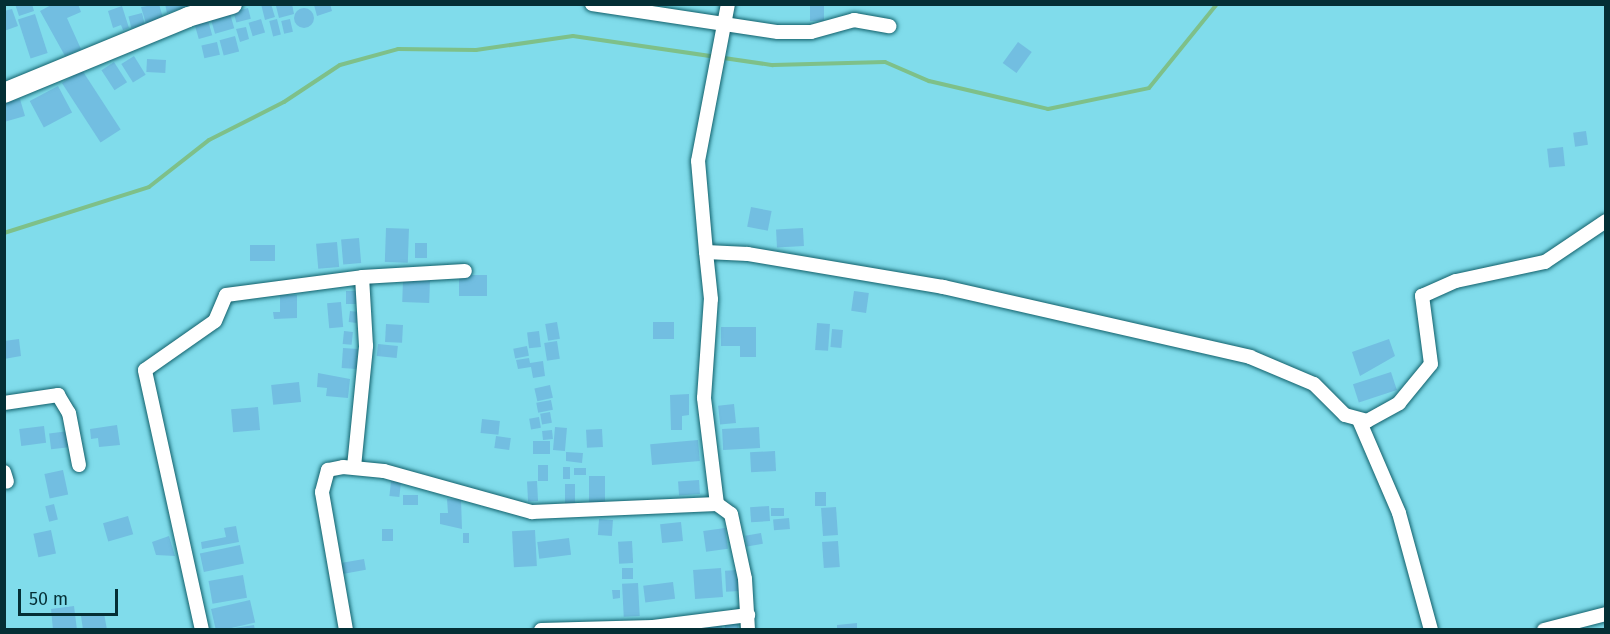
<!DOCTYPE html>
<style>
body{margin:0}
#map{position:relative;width:1610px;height:634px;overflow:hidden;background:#80dceb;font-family:"Fira Sans",sans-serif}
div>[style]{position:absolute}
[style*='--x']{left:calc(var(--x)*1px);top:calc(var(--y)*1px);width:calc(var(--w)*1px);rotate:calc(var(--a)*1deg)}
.stream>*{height:4px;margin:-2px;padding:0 2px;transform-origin:2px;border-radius:2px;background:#7ec089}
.building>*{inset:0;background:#72bee1;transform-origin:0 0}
.round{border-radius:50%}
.roads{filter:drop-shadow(0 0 2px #11606b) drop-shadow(0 0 2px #11606b)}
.street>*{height:14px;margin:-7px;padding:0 7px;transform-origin:7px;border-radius:7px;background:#fff}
.secondary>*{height:20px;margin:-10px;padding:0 10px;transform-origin:10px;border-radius:10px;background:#fff}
span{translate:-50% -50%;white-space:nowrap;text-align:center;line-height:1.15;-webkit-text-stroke:4.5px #80dceb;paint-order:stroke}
.frame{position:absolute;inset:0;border:6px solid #042f35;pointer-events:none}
.scale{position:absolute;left:18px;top:589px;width:100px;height:27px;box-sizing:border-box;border:3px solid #042f35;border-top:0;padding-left:8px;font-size:18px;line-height:21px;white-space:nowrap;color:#042f35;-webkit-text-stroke:4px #80dceb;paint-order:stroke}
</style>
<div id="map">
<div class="stream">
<div style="--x:4;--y:233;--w:152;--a:-17.6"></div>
<div style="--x:149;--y:187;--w:76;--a:-38.1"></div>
<div style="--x:209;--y:140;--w:84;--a:-26.9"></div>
<div style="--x:284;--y:102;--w:67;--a:-33.5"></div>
<div style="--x:340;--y:65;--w:60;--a:-15.4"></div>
<div style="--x:398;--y:49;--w:78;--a:0.7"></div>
<div style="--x:476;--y:50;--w:98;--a:-8.2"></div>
<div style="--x:573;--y:36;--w:202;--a:8.3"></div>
<div style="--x:773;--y:65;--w:112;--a:-1.5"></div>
<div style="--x:885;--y:62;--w:48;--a:23.4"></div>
<div style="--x:929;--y:81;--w:122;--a:13.2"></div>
<div style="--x:1048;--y:109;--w:103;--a:-11.7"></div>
<div style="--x:1149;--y:88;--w:108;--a:-51"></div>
</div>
<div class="building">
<div style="clip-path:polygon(15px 4px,32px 4px,34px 11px,19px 16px)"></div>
<div style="clip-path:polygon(53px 4px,78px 4px,81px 12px,67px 18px,81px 49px,65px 56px,40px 11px)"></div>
<div style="clip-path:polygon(159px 4px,163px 18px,146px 24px,141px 7px)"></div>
<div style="clip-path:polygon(165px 4px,187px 4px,188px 7px,167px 13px)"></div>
<div style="clip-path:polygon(261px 4px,271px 4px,275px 17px,265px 20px)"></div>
<div style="clip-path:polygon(292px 4px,294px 14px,279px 18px,276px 6px)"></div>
<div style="clip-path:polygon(330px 4px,332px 11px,317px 16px,314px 5px)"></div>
<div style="left:810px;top:4px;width:14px;height:17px"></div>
<div style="clip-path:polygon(122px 6px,129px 28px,123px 30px,121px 25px,113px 28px,108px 11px)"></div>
<div style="left:248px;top:8px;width:11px;height:15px;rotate:75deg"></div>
<div class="round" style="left:294px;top:8px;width:20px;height:20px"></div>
<div style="clip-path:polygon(12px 9px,18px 26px,4px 31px,4px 11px)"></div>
<div style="left:229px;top:10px;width:19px;height:20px;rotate:74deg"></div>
<div style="left:142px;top:13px;width:12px;height:14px;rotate:76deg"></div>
<div style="left:35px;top:14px;width:41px;height:18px;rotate:72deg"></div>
<div style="left:207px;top:17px;width:19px;height:14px;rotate:74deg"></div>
<div style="left:261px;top:19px;width:14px;height:13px;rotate:73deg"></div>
<div style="left:277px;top:19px;width:16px;height:8px;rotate:76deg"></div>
<div style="left:290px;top:19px;width:13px;height:9px;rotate:77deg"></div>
<div style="clip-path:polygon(246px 27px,249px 39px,240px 42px,236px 29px)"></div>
<div style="left:235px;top:36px;width:16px;height:16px;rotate:75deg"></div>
<div style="left:217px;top:42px;width:13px;height:16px;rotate:77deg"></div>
<div style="left:1018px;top:42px;width:17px;height:26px;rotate:36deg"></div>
<div style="left:134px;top:56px;width:22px;height:15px;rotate:58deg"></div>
<div style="left:147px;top:59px;width:19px;height:13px;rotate:3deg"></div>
<div style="left:114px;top:62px;width:24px;height:15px;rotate:57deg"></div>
<div style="left:82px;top:70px;width:71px;height:24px;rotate:57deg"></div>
<div style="left:58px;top:86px;width:30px;height:32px;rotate:62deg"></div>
<div style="clip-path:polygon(20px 99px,25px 116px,4px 122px,4px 103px)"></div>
<div style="left:1586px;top:131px;width:14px;height:13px;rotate:82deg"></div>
<div style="left:1563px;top:147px;width:19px;height:16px;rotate:84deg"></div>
<div style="left:751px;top:207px;width:21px;height:20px;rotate:11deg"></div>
<div style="left:386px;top:228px;width:23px;height:34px;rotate:2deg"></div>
<div style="left:803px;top:228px;width:18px;height:27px;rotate:87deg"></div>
<div style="left:359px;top:238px;width:25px;height:18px;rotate:85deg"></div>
<div style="left:337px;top:242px;width:25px;height:21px;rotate:85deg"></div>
<div style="left:415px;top:243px;width:12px;height:15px"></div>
<div style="left:250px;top:245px;width:25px;height:16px"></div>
<div style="left:459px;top:275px;width:28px;height:21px"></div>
<div style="left:403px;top:280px;width:27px;height:22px;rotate:2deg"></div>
<div style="left:346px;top:291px;width:11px;height:13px"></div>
<div style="left:854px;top:291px;width:15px;height:20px;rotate:8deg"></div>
<div style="clip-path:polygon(280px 295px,297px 295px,297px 318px,274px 319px,273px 312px,280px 312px)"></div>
<div style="left:341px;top:302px;width:25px;height:14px;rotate:85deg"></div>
<div style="left:350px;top:311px;width:8px;height:11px;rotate:7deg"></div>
<div style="left:557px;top:322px;width:17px;height:12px;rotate:80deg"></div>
<div style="left:653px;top:322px;width:21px;height:17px"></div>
<div style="left:817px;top:323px;width:13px;height:27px;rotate:4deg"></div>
<div style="left:386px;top:324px;width:17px;height:18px;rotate:3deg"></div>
<div style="clip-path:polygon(721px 327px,756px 327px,756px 357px,740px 357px,740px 346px,721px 346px)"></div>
<div style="left:832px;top:329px;width:11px;height:18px;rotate:5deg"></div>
<div style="left:344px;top:331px;width:9px;height:13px;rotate:6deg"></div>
<div style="left:539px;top:331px;width:16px;height:12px;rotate:83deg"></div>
<div style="clip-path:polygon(19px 339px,21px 356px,4px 359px,4px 341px)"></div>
<div style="clip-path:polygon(1389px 339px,1395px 356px,1360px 376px,1352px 352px)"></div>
<div style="left:557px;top:341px;width:18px;height:13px;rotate:81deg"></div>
<div style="left:378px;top:344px;width:20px;height:12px;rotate:6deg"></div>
<div style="left:527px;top:346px;width:10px;height:14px;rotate:79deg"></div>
<div style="left:343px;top:348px;width:15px;height:20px;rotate:4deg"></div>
<div style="clip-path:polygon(529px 358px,530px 363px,543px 361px,545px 376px,533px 378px,531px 367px,518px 369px,516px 360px)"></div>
<div style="left:1391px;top:372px;width:19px;height:40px;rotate:72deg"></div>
<div style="clip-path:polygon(318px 373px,350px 379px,348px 398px,326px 396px,327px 388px,317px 387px)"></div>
<div style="left:299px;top:382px;width:20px;height:28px;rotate:84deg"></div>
<div style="left:550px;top:385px;width:13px;height:16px;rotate:77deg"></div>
<div style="clip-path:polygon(689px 394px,689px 415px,682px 416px,682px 430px,671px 430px,670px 395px)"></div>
<div style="left:551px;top:400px;width:10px;height:15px;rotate:79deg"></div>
<div style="left:734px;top:404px;width:19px;height:16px;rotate:84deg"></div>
<div style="left:258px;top:407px;width:23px;height:27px;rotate:85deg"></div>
<div style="left:550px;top:412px;width:11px;height:10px;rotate:80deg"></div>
<div style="left:539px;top:417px;width:11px;height:10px;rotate:80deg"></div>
<div style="left:482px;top:419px;width:18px;height:14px;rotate:6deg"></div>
<div style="clip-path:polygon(117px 425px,120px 445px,99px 447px,98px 438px,91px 439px,90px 429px)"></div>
<div style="left:44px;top:426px;width:17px;height:25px;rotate:83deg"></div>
<div style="left:555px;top:427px;width:12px;height:23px;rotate:5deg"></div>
<div style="left:759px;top:427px;width:21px;height:37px;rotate:87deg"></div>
<div style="left:602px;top:429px;width:18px;height:16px;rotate:87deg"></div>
<div style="left:552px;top:430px;width:9px;height:10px;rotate:84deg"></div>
<div style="left:69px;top:431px;width:16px;height:20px;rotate:83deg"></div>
<div style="left:496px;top:436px;width:15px;height:12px;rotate:8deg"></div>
<div style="left:698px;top:440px;width:21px;height:48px;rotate:85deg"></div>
<div style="left:550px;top:441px;width:13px;height:17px;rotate:90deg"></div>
<div style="left:775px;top:451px;width:20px;height:25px;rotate:87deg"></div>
<div style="clip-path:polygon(566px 452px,583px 453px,582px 463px,566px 461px)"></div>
<div style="left:538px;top:465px;width:10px;height:16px"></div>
<div style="left:563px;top:467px;width:7px;height:12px"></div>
<div style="left:586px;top:468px;width:7px;height:12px;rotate:90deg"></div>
<div style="left:63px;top:470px;width:25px;height:19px;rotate:78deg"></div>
<div style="left:605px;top:476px;width:29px;height:16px;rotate:90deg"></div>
<div style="left:699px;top:480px;width:14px;height:21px;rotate:86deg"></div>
<div style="left:391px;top:481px;width:10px;height:15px;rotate:6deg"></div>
<div style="left:537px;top:481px;width:20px;height:10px;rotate:87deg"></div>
<div style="left:575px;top:484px;width:20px;height:10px;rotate:90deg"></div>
<div style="left:826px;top:492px;width:14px;height:11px;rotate:90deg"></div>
<div style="left:403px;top:495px;width:15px;height:10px"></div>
<div style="clip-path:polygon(447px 499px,461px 499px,462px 529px,440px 524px,440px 513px,448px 513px)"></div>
<div style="left:54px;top:504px;width:16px;height:9px;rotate:76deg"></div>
<div style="left:769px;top:506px;width:15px;height:19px;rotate:86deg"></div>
<div style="left:836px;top:507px;width:28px;height:15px;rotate:86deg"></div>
<div style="left:784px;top:508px;width:8px;height:13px;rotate:90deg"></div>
<div style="left:128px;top:516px;width:19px;height:26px;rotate:74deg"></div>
<div style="left:789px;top:518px;width:11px;height:16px;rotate:85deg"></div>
<div style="left:599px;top:519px;width:14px;height:16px;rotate:4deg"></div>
<div style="left:681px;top:522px;width:19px;height:21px;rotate:84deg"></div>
<div style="clip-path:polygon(236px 526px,239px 542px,202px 549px,201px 542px,226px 537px,224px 528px)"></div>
<div style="left:725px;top:528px;width:21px;height:22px;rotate:82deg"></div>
<div style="left:382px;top:529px;width:11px;height:12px"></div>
<div style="left:51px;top:530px;width:24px;height:18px;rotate:78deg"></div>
<div style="left:535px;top:530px;width:36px;height:23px;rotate:87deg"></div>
<div style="left:463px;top:533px;width:6px;height:10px"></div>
<div style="left:761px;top:533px;width:11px;height:16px;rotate:80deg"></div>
<div style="clip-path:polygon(169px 536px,175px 556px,156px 555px,152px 542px)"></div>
<div style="left:569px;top:538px;width:17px;height:32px;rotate:83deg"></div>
<div style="left:632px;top:541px;width:22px;height:14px;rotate:87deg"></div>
<div style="left:838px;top:541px;width:26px;height:16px;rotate:86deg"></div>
<div style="left:240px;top:545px;width:19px;height:41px;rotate:78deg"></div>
<div style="left:364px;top:559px;width:11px;height:25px;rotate:80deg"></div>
<div style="left:633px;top:568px;width:11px;height:11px;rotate:90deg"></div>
<div style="left:721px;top:568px;width:29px;height:28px;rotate:86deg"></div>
<div style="left:738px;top:570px;width:21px;height:13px;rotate:87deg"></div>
<div style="left:243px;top:575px;width:23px;height:35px;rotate:80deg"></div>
<div style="left:673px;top:582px;width:17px;height:30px;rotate:83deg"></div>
<div style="left:638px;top:583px;width:33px;height:16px;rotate:87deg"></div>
<div style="clip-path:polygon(612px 590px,620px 590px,620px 598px,613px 599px)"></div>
<div style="left:250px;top:600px;width:23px;height:40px;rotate:77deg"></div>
<div style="clip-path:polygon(74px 606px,77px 630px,53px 630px,51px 609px)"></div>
<div style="clip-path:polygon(104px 613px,107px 630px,83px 630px,81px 616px)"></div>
<div style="clip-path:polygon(722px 622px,722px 630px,686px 630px)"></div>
<div style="left:738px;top:622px;width:8px;height:13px;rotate:90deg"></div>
<div style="clip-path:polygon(857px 623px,857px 630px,837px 630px,837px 625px)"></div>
<div style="clip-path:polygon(254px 625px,255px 630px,234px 630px,234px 628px)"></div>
</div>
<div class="roads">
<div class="street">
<div style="--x:592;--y:4;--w:188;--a:8.6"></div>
<div style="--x:778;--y:32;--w:33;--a:0"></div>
<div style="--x:811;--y:32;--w:45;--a:-15.6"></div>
<div style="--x:854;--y:20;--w:36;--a:10"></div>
<div style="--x:706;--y:252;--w:91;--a:-95"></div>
<div style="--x:698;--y:161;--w:160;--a:-79.2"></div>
<div style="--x:4;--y:403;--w:55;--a:-8.4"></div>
<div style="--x:58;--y:395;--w:21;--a:59"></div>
<div style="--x:69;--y:413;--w:53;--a:79.1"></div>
<div style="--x:1359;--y:420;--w:101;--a:66.7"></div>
<div style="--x:1399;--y:513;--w:121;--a:74.7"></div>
<div style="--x:354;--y:467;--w:122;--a:-84.3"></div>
<div style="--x:366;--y:346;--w:69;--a:-93.3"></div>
<div style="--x:4;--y:472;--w:10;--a:73"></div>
<div style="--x:717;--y:504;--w:107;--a:-97"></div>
<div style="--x:704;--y:398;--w:99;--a:-86"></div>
<div style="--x:711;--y:299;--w:47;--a:-96.1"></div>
<div style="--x:706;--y:252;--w:42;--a:2.7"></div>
<div style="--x:748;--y:254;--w:198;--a:9.6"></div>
<div style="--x:943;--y:287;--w:315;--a:12.8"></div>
<div style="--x:1250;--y:357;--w:69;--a:22.9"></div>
<div style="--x:1314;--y:384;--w:44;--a:45"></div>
<div style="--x:1345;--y:415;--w:23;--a:15"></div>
<div style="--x:1367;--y:421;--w:37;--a:-29"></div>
<div style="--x:1399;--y:403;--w:50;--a:-50.6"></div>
<div style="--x:1431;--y:364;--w:69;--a:-97.5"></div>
<div style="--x:1422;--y:296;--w:37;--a:-24"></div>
<div style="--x:1456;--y:281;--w:91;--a:-12.1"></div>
<div style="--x:1545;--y:262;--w:73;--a:-33.9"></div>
<div style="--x:202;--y:630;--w:266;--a:-102.4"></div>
<div style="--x:145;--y:370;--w:85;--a:-35"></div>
<div style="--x:215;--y:321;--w:28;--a:-67"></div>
<div style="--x:226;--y:295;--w:137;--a:-7.5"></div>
<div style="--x:362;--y:277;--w:103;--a:-3.3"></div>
<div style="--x:346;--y:630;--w:140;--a:-99.9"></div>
<div style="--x:322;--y:492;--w:23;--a:-75"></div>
<div style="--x:328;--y:470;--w:15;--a:-11"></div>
<div style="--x:343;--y:467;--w:41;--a:5.6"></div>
<div style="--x:384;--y:471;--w:154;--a:15.5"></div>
<div style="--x:532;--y:512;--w:185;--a:-2.5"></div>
<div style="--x:717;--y:504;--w:17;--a:36"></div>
<div style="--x:731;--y:514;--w:66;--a:77.8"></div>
<div style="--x:745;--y:579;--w:51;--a:86.6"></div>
<div style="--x:541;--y:630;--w:112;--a:-1.5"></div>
<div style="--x:653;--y:627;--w:96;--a:-7.2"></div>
<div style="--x:1544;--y:630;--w:64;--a:-14.5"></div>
</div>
<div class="secondary">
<div style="--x:4;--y:93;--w:199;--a:-22.4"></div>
<div style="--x:188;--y:17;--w:46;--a:-16.5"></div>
</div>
</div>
<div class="frame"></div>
<div class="scale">50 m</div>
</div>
